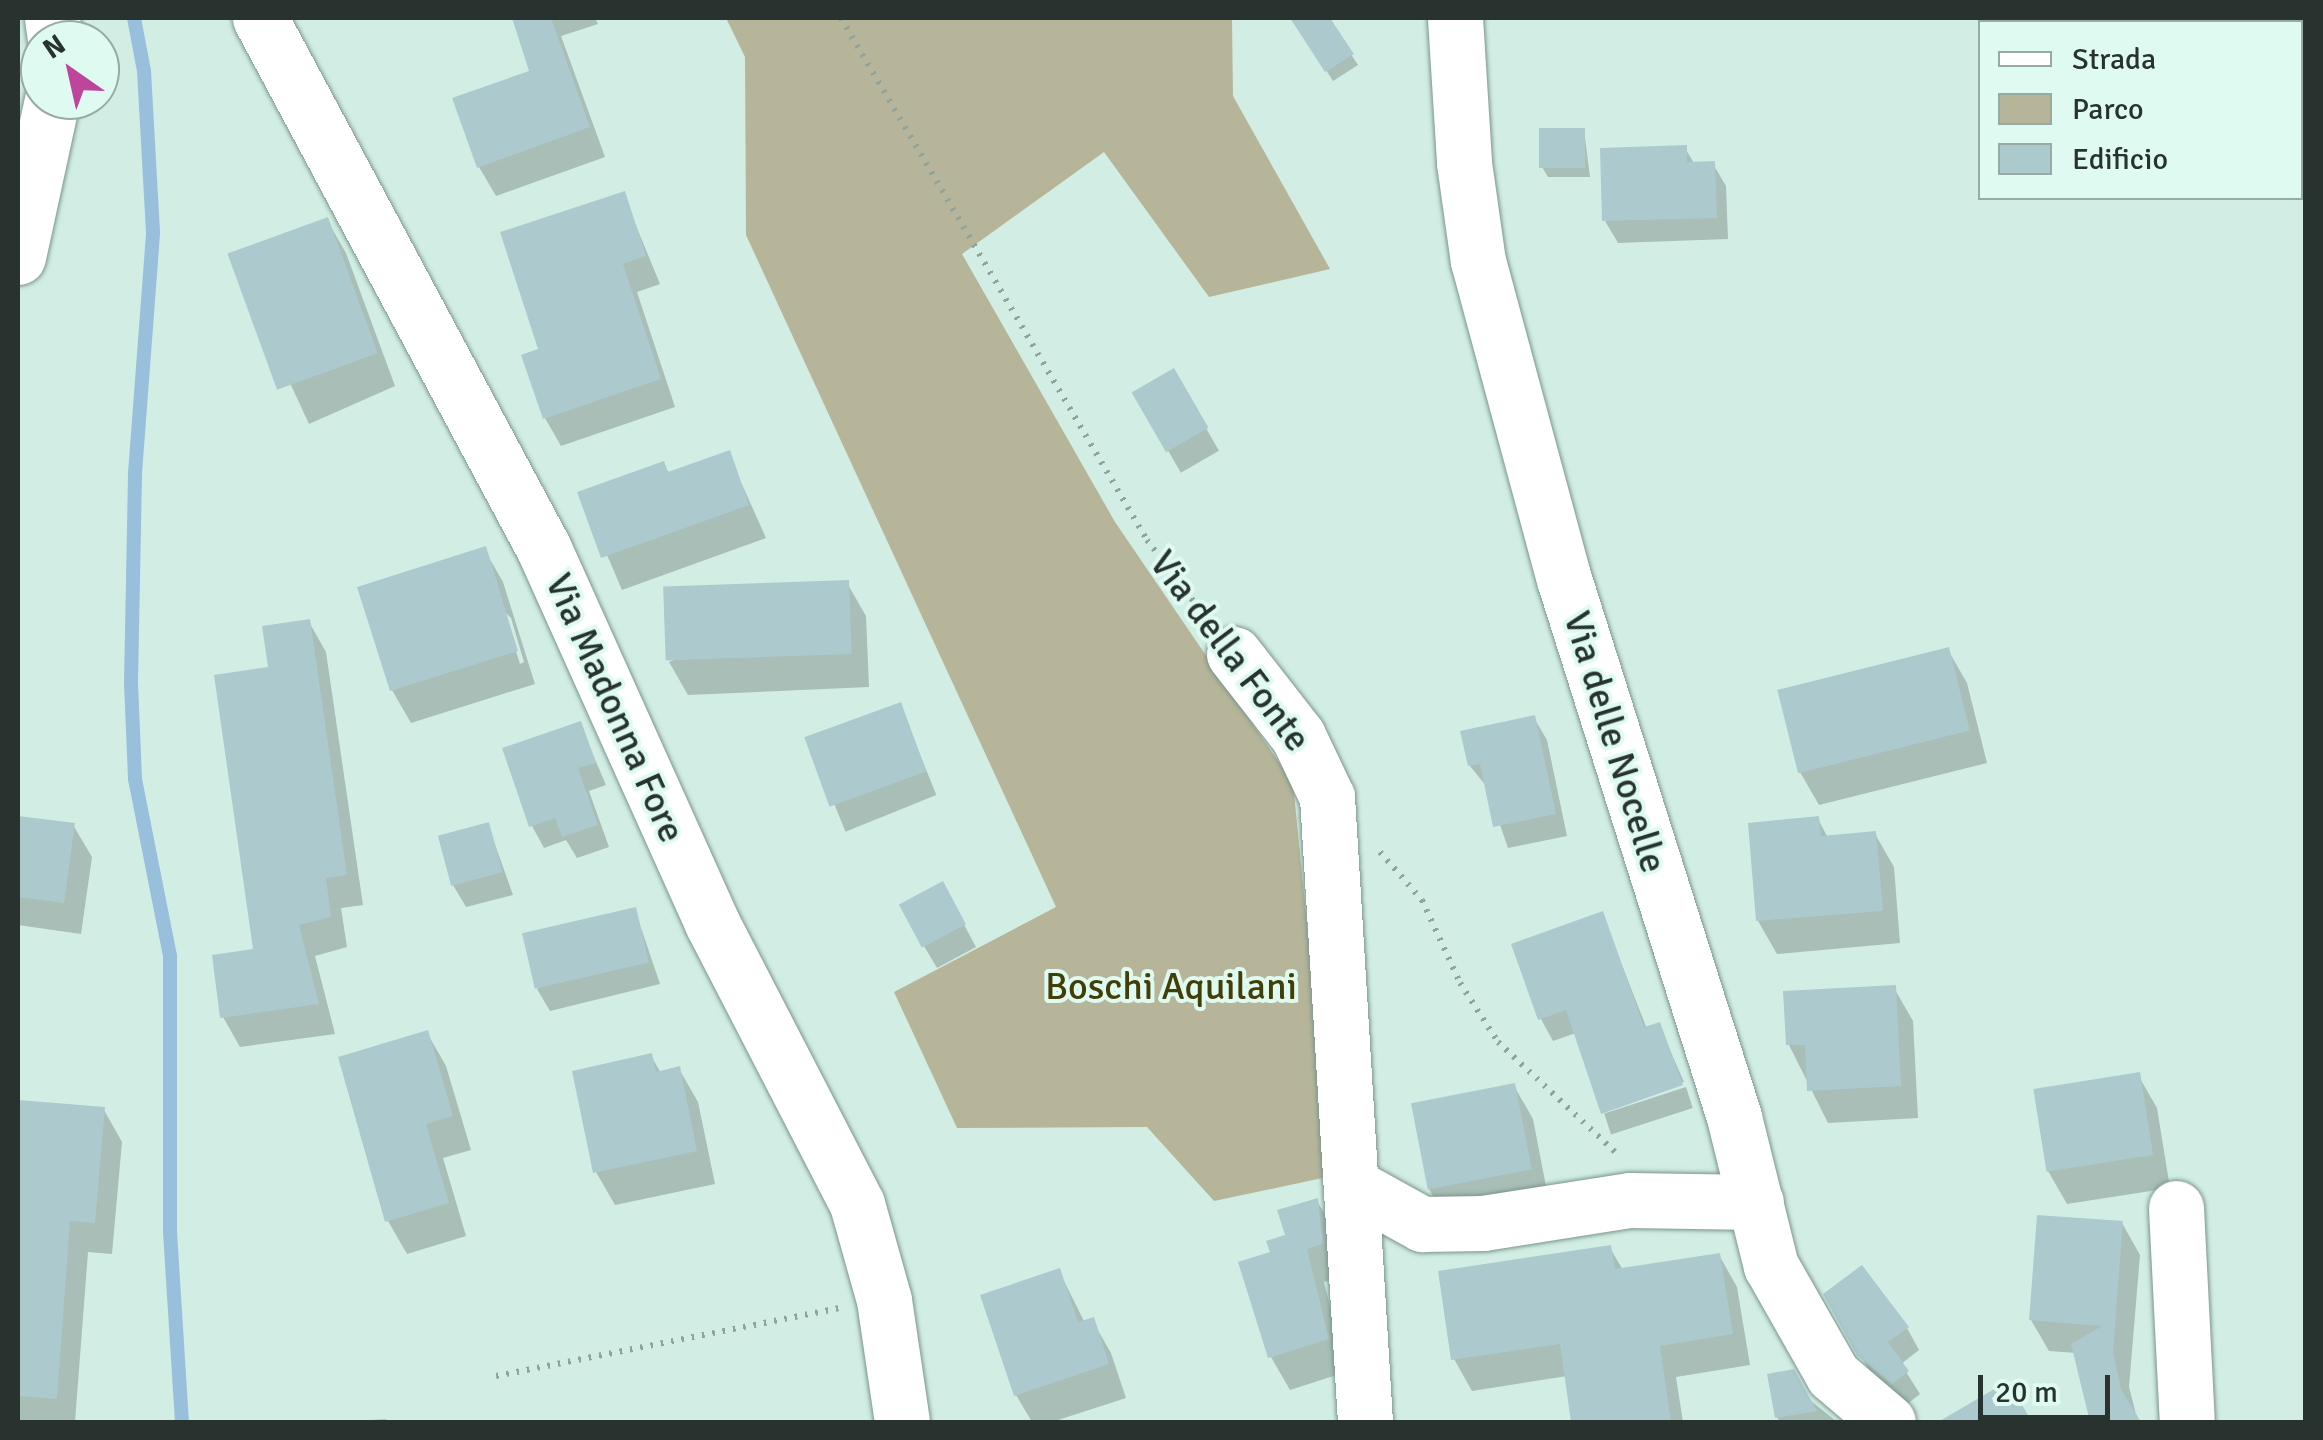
<!DOCTYPE html>
<style>
body{margin:0}
#map{position:relative;width:2323px;height:1440px;overflow:hidden;background:#d2eee4;font-family:Signika,sans-serif}
div>[style]{position:absolute}
[style*='--x']{left:calc(var(--x)*1px);top:calc(var(--y)*1px);width:calc(var(--w)*1px);rotate:calc(var(--a)*1deg)}
.green>*{inset:0;background:#b6b599}
.shadow>*{inset:0;background:#0003;transform-origin:0 0}
.stream>*{height:14px;margin:-7px;padding:0 7px;transform-origin:7px;border-radius:7px;background:#98c0dc}
.building>*{inset:0;background:#accace;transform-origin:0 0}
.path>*{height:6px;margin-top:-3px;transform-origin:0;background:repeating-linear-gradient(90deg,#8ea39c 0 2.5px,transparent 0 10.5px)}
.roads{filter:drop-shadow(0 0 2px #7b958c) drop-shadow(0 0 2px #7b958c)}
.minor>*{height:55px;margin:-27.5px;padding:0 27.5px;transform-origin:27.5px;border-radius:27.5px;background:#fff}
span{translate:-50% -50%;white-space:nowrap;text-align:center;line-height:1.15;-webkit-text-stroke:8px #dffbf1;paint-order:stroke}
.street-label{font-size:38px;color:#28332f}
.park-label{font-size:38px;color:#433e07}
.frame{position:absolute;inset:0;border:20px solid #28332f;pointer-events:none}
.legend{position:absolute;left:1978px;top:20px;width:325px;height:180px;box-sizing:border-box;background:#dffbf1;border:2px solid #96aba3;margin:0;padding:12px 18px;list-style:none;font-size:30px;color:#28332f}
.legend li{display:flex;align-items:center;gap:20px;height:50px}
.legend b{width:50px;border:2px solid #96aba3}
.north{position:absolute;left:20px;top:20px;width:100px;height:100px;box-sizing:border-box;background:#dffbf1;border:2px solid #96aba3;border-radius:50%;rotate:326deg;font-size:28px;font-weight:700;line-height:40px;text-align:center;color:#28332f}
.north::after{content:'';display:block;margin:auto;width:35px;height:45px;background:#bd469c;clip-path:polygon(50% 0,100% 100%,50% 72%,0 100%)}
.scale{position:absolute;left:1978px;top:1375px;width:132px;height:45px;box-sizing:border-box;border:5px solid #28332f;border-top:0;padding-left:12px;font-size:30px;line-height:35px;white-space:nowrap;color:#28332f;-webkit-text-stroke:8px #dffbf1;paint-order:stroke}
</style>
<div id="map">
<div class="green">
<div style="clip-path:polygon(726px 18px,1232px 18px,1233px 96px,1330px 269px,1209px 297px,1104px 152px,962px 254px,1115px 522px,1293px 783px,1332px 1176px,1214px 1201px,1147px 1127px,957px 1128px,894px 992px,1056px 907px,746px 235px,745px 57px)"></div>
</div>
<div class="shadow">
<div style="clip-path:polygon(514px 18px,595px 18px,598px 24px,561px 36px,605px 157px,496px 196px,479px 167px,533px 73px)"></div>
<div style="clip-path:polygon(1311px 18px,1327px 18px,1358px 65px,1333px 81px,1298px 26px)"></div>
<div style="clip-path:polygon(1584px 130px,1590px 177px,1548px 177px,1542px 167px)"></div>
<div style="clip-path:polygon(1685px 148px,1695px 165px,1713px 164px,1726px 186px,1728px 239px,1618px 243px,1605px 221px)"></div>
<div style="clip-path:polygon(623px 194px,660px 284px,637px 292px,675px 407px,561px 446px,545px 418px,541px 351px)"></div>
<div style="clip-path:polygon(327px 220px,346px 253px,395px 386px,309px 424px,233px 260px)"></div>
<div style="left:1173px;top:371px;width:92px;height:44px;rotate:60deg"></div>
<div style="clip-path:polygon(728px 453px,766px 538px,622px 590px,581px 494px,663px 464px,670px 474px)"></div>
<div style="clip-path:polygon(evenodd,484px 549px,503px 582px,535px 684px,411px 723px,392px 690px,484px 549px,503px 610px,511px 618px,524px 662px,520px 664px,503px 610px)"></div>
<div style="clip-path:polygon(847px 583px,866px 616px,869px 687px,688px 695px,669px 662px)"></div>
<div style="clip-path:polygon(309px 622px,326px 652px,363px 905px,341px 908px,347px 947px,315px 956px,335px 1034px,240px 1047px,223px 1017px,256px 952px,271px 669px)"></div>
<div style="clip-path:polygon(1948px 650px,1967px 683px,1987px 763px,1819px 805px,1800px 772px)"></div>
<div style="left:900px;top:705px;width:97px;height:98px;rotate:68deg"></div>
<div style="clip-path:polygon(1534px 718px,1547px 740px,1567px 836px,1508px 848px,1487px 787px,1470px 766px)"></div>
<div style="clip-path:polygon(580px 724px,606px 785px,589px 791px,609px 847px,577px 858px,566px 840px,544px 848px,532px 826px)"></div>
<div style="clip-path:polygon(18px 818px,73px 825px,92px 857px,81px 934px,18px 925px)"></div>
<div style="clip-path:polygon(1818px 819px,1828px 838px,1875px 834px,1894px 867px,1900px 943px,1777px 954px,1758px 921px)"></div>
<div style="clip-path:polygon(488px 825px,513px 895px,466px 907px,453px 885px)"></div>
<div style="clip-path:polygon(954px 906px,976px 947px,937px 968px,924px 946px)"></div>
<div style="clip-path:polygon(635px 910px,660px 984px,550px 1011px,537px 989px)"></div>
<div style="clip-path:polygon(1602px 914px,1647px 1029px,1659px 1025px,1684px 1082px,1604px 1110px,1576px 1033px,1553px 1041px,1541px 1019px)"></div>
<div style="clip-path:polygon(1894px 988px,1913px 1021px,1918px 1118px,1828px 1123px,1789px 1045px)"></div>
<div style="clip-path:polygon(427px 1033px,446px 1066px,471px 1150px,443px 1158px,466px 1236px,407px 1254px,388px 1221px)"></div>
<div style="clip-path:polygon(651px 1056px,661px 1073px,679px 1069px,698px 1102px,715px 1184px,615px 1205px,596px 1172px)"></div>
<div style="clip-path:polygon(2138px 1075px,2157px 1108px,2170px 1188px,2067px 1204px,2048px 1171px)"></div>
<div style="clip-path:polygon(1514px 1086px,1533px 1119px,1549px 1202px,1448px 1222px,1429px 1189px)"></div>
<div style="left:1686px;top:1087px;width:22px;height:86px;rotate:72deg"></div>
<div style="clip-path:polygon(18px 1102px,104px 1110px,122px 1142px,112px 1254px,88px 1252px,75px 1422px,18px 1422px)"></div>
<div style="clip-path:polygon(1317px 1201px,1336px 1233px,1340px 1277px,1324px 1282px,1346px 1372px,1290px 1390px,1271px 1357px,1288px 1237px)"></div>
<div style="clip-path:polygon(2122px 1223px,2140px 1255px,2129px 1387px,2138px 1422px,2092px 1422px,2076px 1353px,2049px 1351px,2031px 1320px)"></div>
<div style="clip-path:polygon(1610px 1248px,1623px 1270px,1719px 1255px,1737px 1287px,1750px 1365px,1676px 1377px,1683px 1422px,1574px 1422px,1567px 1376px,1472px 1391px,1454px 1359px)"></div>
<div style="clip-path:polygon(1059px 1271px,1085px 1323px,1092px 1320px,1111px 1353px,1126px 1398px,1052px 1422px,1032px 1422px,1016px 1395px)"></div>
<div style="clip-path:polygon(1826px 1295px,1907px 1328px,1919px 1350px,1901px 1364px,1920px 1394px,1906px 1405px,1873px 1377px)"></div>
<div style="clip-path:polygon(1810px 1400px,1837px 1422px,1780px 1422px,1777px 1417px)"></div>
<div style="clip-path:polygon(386px 1419px,388px 1422px,341px 1422px)"></div>
</div>
<div class="stream">
<div style="--x:134;--y:18;--w:54;--a:79.3"></div>
<div style="--x:144;--y:71;--w:163;--a:86.8"></div>
<div style="--x:153;--y:234;--w:242;--a:94.3"></div>
<div style="--x:135;--y:475;--w:208;--a:91.1"></div>
<div style="--x:131;--y:683;--w:96;--a:87.6"></div>
<div style="--x:135;--y:779;--w:180;--a:78.8"></div>
<div style="--x:170;--y:956;--w:276;--a:90"></div>
<div style="--x:170;--y:1232;--w:190;--a:86.4"></div>
</div>
<div class="building">
<div style="clip-path:polygon(512px 18px,551px 18px,590px 127px,477px 168px,452px 98px,529px 71px)"></div>
<div style="clip-path:polygon(1290px 18px,1330px 18px,1354px 54px,1325px 72px)"></div>
<div style="left:1539px;top:128px;width:46px;height:40px"></div>
<div style="clip-path:polygon(1687px 145px,1687px 162px,1715px 161px,1717px 218px,1602px 221px,1600px 148px)"></div>
<div style="clip-path:polygon(625px 191px,646px 256px,623px 264px,661px 379px,543px 419px,521px 355px,538px 349px,500px 232px)"></div>
<div style="left:328px;top:217px;width:145px;height:107px;rotate:70deg"></div>
<div style="left:1174px;top:368px;width:69px;height:49px;rotate:60deg"></div>
<div style="clip-path:polygon(730px 450px,749px 505px,601px 558px,577px 492px,664px 461px,668px 472px)"></div>
<div style="clip-path:polygon(486px 546px,501px 595px,495px 597px,501px 596px,518px 651px,390px 691px,357px 587px)"></div>
<div style="left:849px;top:580px;width:74px;height:186px;rotate:88deg"></div>
<div style="clip-path:polygon(310px 619px,347px 875px,326px 878px,331px 917px,299px 925px,319px 1004px,220px 1018px,212px 955px,253px 949px,214px 675px,268px 667px,262px 626px)"></div>
<div style="left:1949px;top:647px;width:86px;height:177px;rotate:76deg"></div>
<div style="left:901px;top:702px;width:74px;height:103px;rotate:70deg"></div>
<div style="clip-path:polygon(1535px 715px,1556px 814px,1493px 827px,1480px 764px,1468px 766px,1460px 731px)"></div>
<div style="clip-path:polygon(581px 721px,596px 763px,578px 768px,598px 825px,562px 837px,555px 818px,529px 827px,502px 748px)"></div>
<div style="clip-path:polygon(18px 816px,75px 823px,64px 903px,18px 897px)"></div>
<div style="clip-path:polygon(1819px 816px,1821px 836px,1876px 831px,1883px 911px,1756px 921px,1748px 823px)"></div>
<div style="left:489px;top:822px;width:52px;height:53px;rotate:75deg"></div>
<div style="left:943px;top:881px;width:49px;height:50px;rotate:62deg"></div>
<div style="left:636px;top:907px;width:57px;height:117px;rotate:77deg"></div>
<div style="clip-path:polygon(1603px 911px,1644px 1027px,1660px 1022px,1683px 1085px,1601px 1114px,1566px 1010px,1538px 1020px,1511px 944px)"></div>
<div style="clip-path:polygon(1896px 985px,1901px 1086px,1807px 1091px,1805px 1045px,1786px 1045px,1783px 991px)"></div>
<div style="clip-path:polygon(428px 1030px,453px 1116px,426px 1124px,449px 1203px,385px 1222px,338px 1057px)"></div>
<div style="clip-path:polygon(652px 1053px,656px 1072px,680px 1066px,697px 1151px,593px 1173px,572px 1071px)"></div>
<div style="left:2140px;top:1072px;width:84px;height:108px;rotate:81deg"></div>
<div style="left:1515px;top:1083px;width:88px;height:106px;rotate:79deg"></div>
<div style="clip-path:polygon(19px 1100px,105px 1107px,95px 1223px,70px 1221px,57px 1399px,18px 1396px)"></div>
<div style="clip-path:polygon(1318px 1198px,1323px 1244px,1307px 1249px,1329px 1339px,1268px 1358px,1238px 1262px,1270px 1252px,1266px 1241px,1285px 1235px,1277px 1210px)"></div>
<div style="clip-path:polygon(2037px 1215px,2123px 1221px,2113px 1353px,2121px 1389px,2141px 1422px,2090px 1422px,2071px 1344px,2102px 1326px,2029px 1320px)"></div>
<div style="clip-path:polygon(1611px 1245px,1615px 1269px,1720px 1253px,1733px 1334px,1660px 1346px,1671px 1422px,1571px 1422px,1560px 1344px,1451px 1360px,1438px 1271px)"></div>
<div style="clip-path:polygon(1862px 1265px,1909px 1327px,1888px 1342px,1909px 1371px,1892px 1384px,1857px 1355px,1823px 1294px)"></div>
<div style="clip-path:polygon(1060px 1268px,1078px 1322px,1094px 1317px,1109px 1364px,1014px 1396px,980px 1295px)"></div>
<div style="clip-path:polygon(1794px 1369px,1817px 1411px,1775px 1418px,1767px 1374px)"></div>
<div style="clip-path:polygon(2008px 1381px,2032px 1422px,1938px 1422px)"></div>
</div>
<div class="path">
<div style="--x:841;--y:18;--w:605;--a:59.62"></div>
<div style="--x:1147;--y:540;--w:98;--a:52.9"></div>
<div style="--x:1380;--y:852;--w:64;--a:48.8"></div>
<div style="--x:1422;--y:900;--w:91;--a:65.4"></div>
<div style="--x:1460;--y:983;--w:70;--a:57.2"></div>
<div style="--x:1498;--y:1042;--w:162;--a:43.2"></div>
<div style="--x:496;--y:1376;--w:349;--a:-11.2"></div>
</div>
<div class="roads">
<div class="minor">
<div style="--x:52;--y:18;--w:22;--a:82"></div>
<div style="--x:260;--y:18;--w:602;--a:61.86"></div>
<div style="--x:544;--y:549;--w:410;--a:65.8"></div>
<div style="--x:712;--y:923;--w:316;--a:62.7"></div>
<div style="--x:857;--y:1204;--w:100;--a:74.3"></div>
<div style="--x:884;--y:1300;--w:123;--a:81.6"></div>
<div style="--x:1455;--y:18;--w:145;--a:86.4"></div>
<div style="--x:1464;--y:163;--w:99;--a:81.9"></div>
<div style="--x:1478;--y:261;--w:329;--a:74.9"></div>
<div style="--x:1564;--y:579;--w:564;--a:72.46"></div>
<div style="--x:1734;--y:1117;--w:154;--a:76.1"></div>
<div style="--x:1771;--y:1266;--w:125;--a:60.4"></div>
<div style="--x:1833;--y:1375;--w:72;--a:40.5"></div>
<div style="--x:18;--y:257;--w:161;--a:-77.8"></div>
<div style="--x:1234;--y:654;--w:104;--a:52"></div>
<div style="--x:1298;--y:736;--w:68;--a:64.6"></div>
<div style="--x:1327;--y:797;--w:626;--a:86.52"></div>
<div style="--x:1355;--y:1187;--w:77;--a:28.9"></div>
<div style="--x:1422;--y:1224;--w:61;--a:-0.9"></div>
<div style="--x:1483;--y:1223;--w:149;--a:-8.9"></div>
<div style="--x:1630;--y:1200;--w:126;--a:0.9"></div>
<div style="--x:2176;--y:1208;--w:214;--a:87.1"></div>
</div>
</div>
<div class="street-label">
<span style="left:1230px;top:651px;rotate:53deg">Via della Fonte</span>
<span style="left:615px;top:708px;rotate:66deg">Via Madonna Fore</span>
<span style="left:1615px;top:742px;rotate:73deg">Via delle Nocelle</span>
</div>
<div class="park-label">
<span style="left:1171px;top:987px">Boschi Aquilani</span>
</div>
<div class="frame"></div>
<ul class="legend">
<li><b style="height:12px;background:#fff"></b>Strada</li>
<li><b style="height:28px;background:#b6b599"></b>Parco</li>
<li><b style="height:28px;background:#accace"></b>Edificio</li>
</ul>
<div class="north">N</div>
<div class="scale">20 m</div>
</div>
